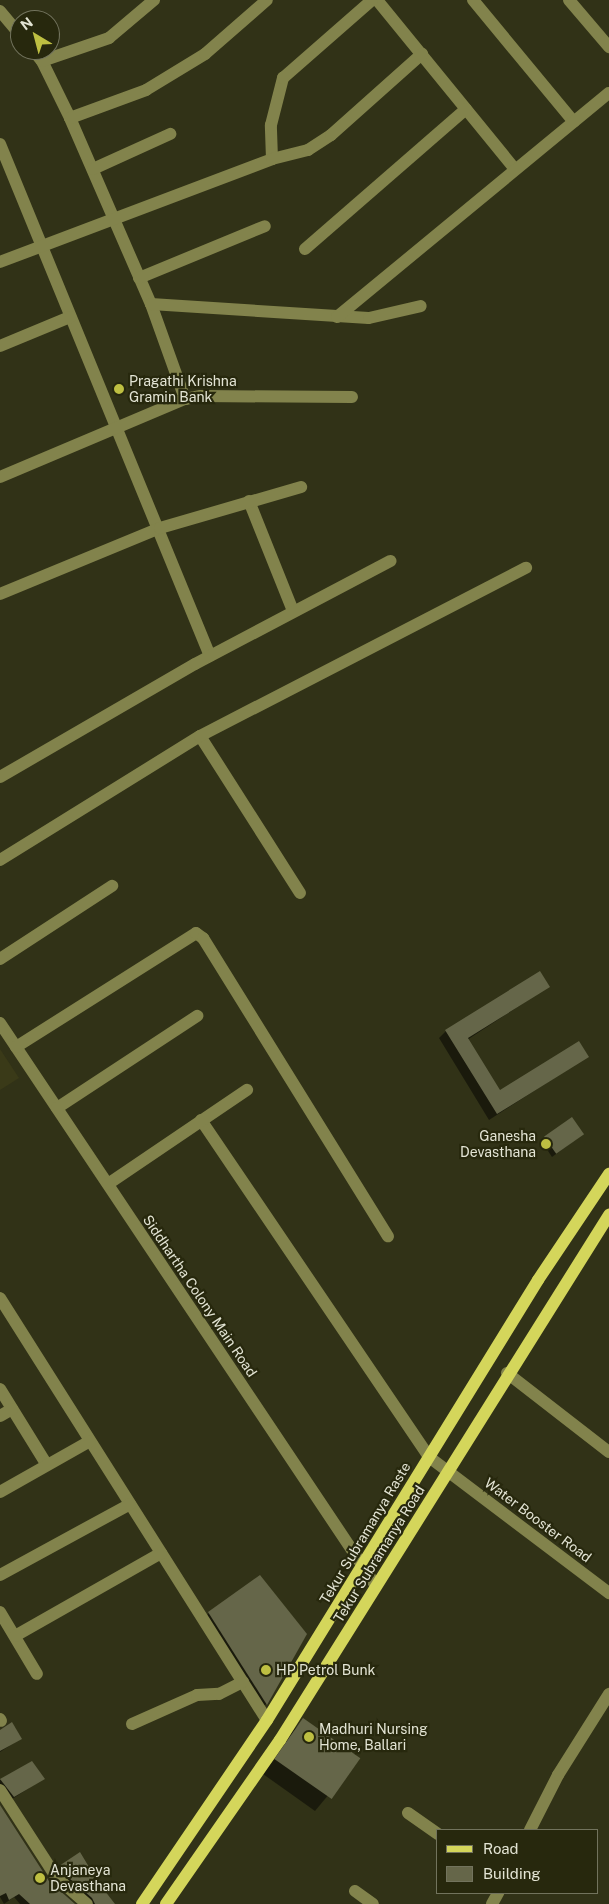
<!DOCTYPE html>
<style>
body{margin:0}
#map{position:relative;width:609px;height:1904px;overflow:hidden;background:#313217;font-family:"Public Sans",sans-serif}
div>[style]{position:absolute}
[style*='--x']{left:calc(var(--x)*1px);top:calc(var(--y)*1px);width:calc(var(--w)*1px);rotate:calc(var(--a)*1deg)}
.built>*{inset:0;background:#3a3a18}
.shadow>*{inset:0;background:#0007}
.building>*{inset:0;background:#656649;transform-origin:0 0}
.minor>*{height:12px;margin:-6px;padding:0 6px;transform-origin:6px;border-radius:6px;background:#82834c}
.major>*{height:12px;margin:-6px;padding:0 6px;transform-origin:6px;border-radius:6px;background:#d4d65b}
.dots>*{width:14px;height:14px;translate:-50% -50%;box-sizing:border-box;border:2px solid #27280d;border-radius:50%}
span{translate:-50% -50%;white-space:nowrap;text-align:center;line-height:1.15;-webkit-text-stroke:4.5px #27280d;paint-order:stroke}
.poi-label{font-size:14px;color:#e3e4d4}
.left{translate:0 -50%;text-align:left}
.right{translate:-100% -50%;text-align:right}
.street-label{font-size:14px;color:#e3e4d4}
.legend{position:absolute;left:436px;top:1829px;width:162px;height:65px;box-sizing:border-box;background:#27280d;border:1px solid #72735d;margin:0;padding:6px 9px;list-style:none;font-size:15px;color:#e3e4d4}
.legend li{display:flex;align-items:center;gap:10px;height:25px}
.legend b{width:25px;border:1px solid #72735d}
.north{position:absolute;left:10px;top:10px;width:50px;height:50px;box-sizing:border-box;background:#27280d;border:1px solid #72735d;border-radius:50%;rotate:323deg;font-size:14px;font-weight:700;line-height:20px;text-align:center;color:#e3e4d4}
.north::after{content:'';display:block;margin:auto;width:18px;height:22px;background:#bebf42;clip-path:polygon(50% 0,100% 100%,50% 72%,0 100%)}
</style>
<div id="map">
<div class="built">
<div style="clip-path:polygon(0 1049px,19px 1078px,0 1090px)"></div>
</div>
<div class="shadow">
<div style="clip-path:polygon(548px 987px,467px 1040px,499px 1092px,587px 1057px,489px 1120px,439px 1038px,446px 1031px)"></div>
<div style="clip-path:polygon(583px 1134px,552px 1157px,542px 1142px,546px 1138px)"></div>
<div style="clip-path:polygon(209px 1613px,306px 1635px,266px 1704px,257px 1713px,200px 1623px)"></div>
<div style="clip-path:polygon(304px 1720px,359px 1758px,315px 1811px,263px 1774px,290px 1733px)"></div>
<div style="clip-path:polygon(0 1731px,20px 1739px,0 1752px)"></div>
<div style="clip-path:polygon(31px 1763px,43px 1779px,9px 1801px,0 1789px,0 1780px)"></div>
<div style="clip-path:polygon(0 1806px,42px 1872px,68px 1904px,20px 1904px,14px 1897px,4px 1904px,0 1897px)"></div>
<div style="clip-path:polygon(79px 1854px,112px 1904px,89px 1904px,55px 1872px)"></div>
</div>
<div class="building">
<div style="clip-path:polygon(540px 971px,550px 987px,468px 1038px,500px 1090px,579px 1041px,589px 1057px,497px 1114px,445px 1030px)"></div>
<div style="left:572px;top:1117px;width:21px;height:34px;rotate:55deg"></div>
<div style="clip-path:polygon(260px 1575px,307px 1634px,267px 1705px,208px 1612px)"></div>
<div style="left:303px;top:1718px;width:70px;height:50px;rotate:35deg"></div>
<div style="clip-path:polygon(12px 1722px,22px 1739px,0 1751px,0 1730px)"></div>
<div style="clip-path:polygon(32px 1761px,45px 1779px,14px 1797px,0 1779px)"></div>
<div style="clip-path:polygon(0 1805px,49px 1881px,75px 1904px,30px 1904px,19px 1894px,9px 1900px,6px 1893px,0 1896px)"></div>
<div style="clip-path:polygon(80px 1852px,98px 1882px,115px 1904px,95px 1904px,92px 1898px,62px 1872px,59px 1866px)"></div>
</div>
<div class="minor">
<div style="--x:377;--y:0;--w:218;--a:50.8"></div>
<div style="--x:473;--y:0;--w:158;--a:50.4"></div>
<div style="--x:569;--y:0;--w:62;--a:49.6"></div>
<div style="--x:0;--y:11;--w:31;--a:50"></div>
<div style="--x:33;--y:50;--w:14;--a:51"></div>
<div style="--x:42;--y:61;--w:64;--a:63.8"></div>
<div style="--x:70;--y:118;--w:203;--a:66.5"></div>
<div style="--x:151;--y:304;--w:101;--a:70.3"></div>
<div style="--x:42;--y:61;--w:71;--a:-18.9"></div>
<div style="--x:109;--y:38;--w:59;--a:-40.2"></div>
<div style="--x:70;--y:118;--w:81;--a:-20.2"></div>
<div style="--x:146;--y:90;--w:69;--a:-31.4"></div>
<div style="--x:205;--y:54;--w:82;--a:-41.1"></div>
<div style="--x:0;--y:144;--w:553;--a:67.7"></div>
<div style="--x:272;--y:159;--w:34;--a:-92"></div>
<div style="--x:271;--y:125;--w:49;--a:-75.7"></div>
<div style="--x:283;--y:78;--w:118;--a:-41.2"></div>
<div style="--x:93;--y:169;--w:85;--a:-24.4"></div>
<div style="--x:305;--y:249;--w:213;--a:-41"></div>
<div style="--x:0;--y:262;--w:291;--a:-20.7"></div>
<div style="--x:272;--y:159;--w:37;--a:-14"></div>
<div style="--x:308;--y:150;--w:27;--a:-33"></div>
<div style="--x:331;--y:135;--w:122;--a:-41.7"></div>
<div style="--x:139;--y:278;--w:136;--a:-22.4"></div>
<div style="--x:151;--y:304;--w:218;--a:3.7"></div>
<div style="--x:369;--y:318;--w:53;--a:-13"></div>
<div style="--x:337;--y:317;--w:352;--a:-39.5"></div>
<div style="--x:0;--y:346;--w:76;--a:-22.5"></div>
<div style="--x:0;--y:477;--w:201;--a:-22.9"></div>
<div style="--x:185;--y:399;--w:16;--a:-11"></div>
<div style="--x:201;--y:396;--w:151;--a:0.4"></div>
<div style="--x:249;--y:501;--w:118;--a:68.2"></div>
<div style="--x:0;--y:594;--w:173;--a:-22.4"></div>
<div style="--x:160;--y:528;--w:147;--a:-16.2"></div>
<div style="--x:200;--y:736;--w:186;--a:57.5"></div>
<div style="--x:0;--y:777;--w:225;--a:-30.1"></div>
<div style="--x:195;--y:664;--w:221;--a:-27.8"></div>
<div style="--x:0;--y:860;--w:235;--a:-31.8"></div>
<div style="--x:200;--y:736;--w:367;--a:-27.3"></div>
<div style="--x:0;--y:959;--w:134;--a:-33.1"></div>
<div style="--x:0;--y:1023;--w:677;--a:56.26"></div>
<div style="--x:16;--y:1047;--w:213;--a:-32.3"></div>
<div style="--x:196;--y:933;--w:9;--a:36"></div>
<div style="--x:203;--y:938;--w:351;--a:58.2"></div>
<div style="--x:57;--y:1108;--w:168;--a:-33.3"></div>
<div style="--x:201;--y:1120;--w:407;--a:55.9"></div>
<div style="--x:429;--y:1457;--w:226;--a:37.1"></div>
<div style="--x:108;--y:1184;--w:168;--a:-34.1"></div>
<div style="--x:0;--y:1298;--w:499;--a:57.7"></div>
<div style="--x:507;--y:1373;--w:129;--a:37.8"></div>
<div style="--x:0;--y:1389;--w:89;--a:58.3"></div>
<div style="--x:0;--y:1416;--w:14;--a:-30"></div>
<div style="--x:0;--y:1492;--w:103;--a:-29.5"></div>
<div style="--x:0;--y:1575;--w:148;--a:-28.6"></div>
<div style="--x:0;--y:1612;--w:72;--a:59.2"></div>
<div style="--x:15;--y:1636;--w:168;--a:-29.6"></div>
<div style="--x:0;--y:1719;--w:2;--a:63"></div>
<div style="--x:132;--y:1724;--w:71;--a:-24"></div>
<div style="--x:197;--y:1695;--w:22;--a:-3"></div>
<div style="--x:219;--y:1694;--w:27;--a:-27"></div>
<div style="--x:0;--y:1790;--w:103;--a:57.2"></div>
<div style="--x:56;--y:1877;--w:41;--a:41.1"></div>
<div style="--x:408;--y:1813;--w:37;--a:35"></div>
<div style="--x:530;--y:1830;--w:62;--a:-63"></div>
<div style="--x:558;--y:1775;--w:96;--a:-57.8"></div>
<div style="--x:355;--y:1891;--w:22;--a:36"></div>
<div style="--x:492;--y:1904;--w:13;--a:-61"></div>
</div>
<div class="major">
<div style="--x:142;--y:1904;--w:222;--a:-55.8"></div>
<div style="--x:267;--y:1720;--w:517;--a:-58.37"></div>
<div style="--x:538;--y:1280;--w:128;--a:-56.2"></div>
<div style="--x:166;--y:1904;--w:200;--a:-55.2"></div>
<div style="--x:280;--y:1740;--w:620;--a:-57.93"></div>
</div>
<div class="dots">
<div style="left:119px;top:389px;background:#bebf42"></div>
<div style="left:546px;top:1144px;background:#bebf42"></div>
<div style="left:266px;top:1670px;background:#bebf42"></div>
<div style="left:309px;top:1737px;background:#bebf42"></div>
<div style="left:40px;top:1878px;background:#bebf42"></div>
</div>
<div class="poi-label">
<span class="left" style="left:129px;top:389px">Pragathi Krishna<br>Gramin Bank</span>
<span class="right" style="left:536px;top:1144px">Ganesha<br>Devasthana</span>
<span class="left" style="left:276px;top:1670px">HP Petrol Bunk</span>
<span class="left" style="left:319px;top:1737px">Madhuri Nursing<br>Home, Ballari</span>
<span class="left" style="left:50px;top:1878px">Anjaneya<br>Devasthana</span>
</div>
<div class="street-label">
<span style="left:200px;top:1296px;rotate:56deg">Siddhartha Colony Main Road</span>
<span style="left:538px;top:1520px;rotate:37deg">Water Booster Road</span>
<span style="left:365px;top:1533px;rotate:-59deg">Tekur Subramanya Raste</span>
<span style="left:379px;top:1554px;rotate:-58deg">Tekur Subramanya Road</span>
</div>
<ul class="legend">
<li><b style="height:6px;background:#d4d65b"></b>Road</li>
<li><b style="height:14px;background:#656649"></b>Building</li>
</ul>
<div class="north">N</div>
</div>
